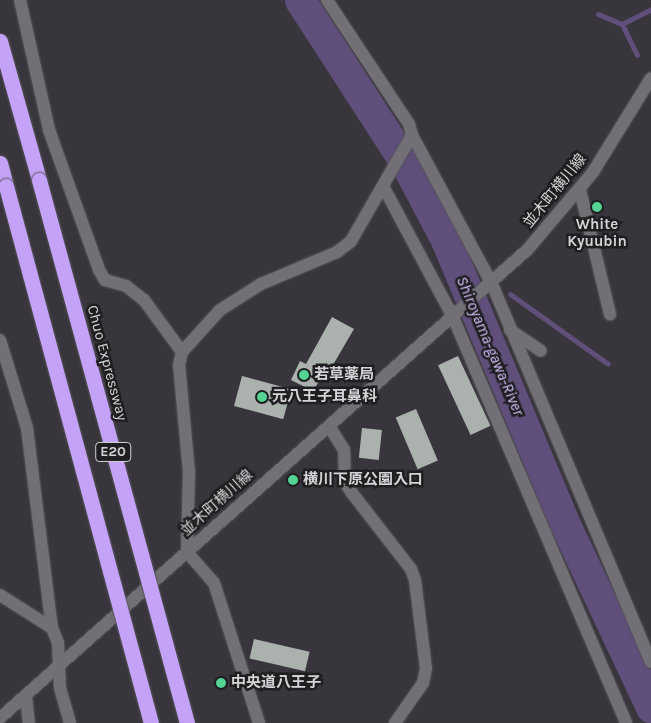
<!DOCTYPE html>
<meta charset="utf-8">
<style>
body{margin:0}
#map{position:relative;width:651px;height:723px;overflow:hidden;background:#38363c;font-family:Karla,"Noto Sans JP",sans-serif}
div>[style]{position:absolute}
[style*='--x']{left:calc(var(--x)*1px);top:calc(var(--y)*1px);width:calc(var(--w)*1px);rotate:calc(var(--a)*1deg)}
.stream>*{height:5px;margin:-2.5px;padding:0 2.5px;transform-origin:2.5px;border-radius:2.5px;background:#604e7b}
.river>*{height:31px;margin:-15.5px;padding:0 15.5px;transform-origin:15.5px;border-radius:15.5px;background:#604e7b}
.building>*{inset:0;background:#abb2ae;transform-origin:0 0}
.roads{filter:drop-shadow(0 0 1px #565459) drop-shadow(0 0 1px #565459)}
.street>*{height:12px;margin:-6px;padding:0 6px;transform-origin:6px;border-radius:6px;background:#727076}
.secondary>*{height:12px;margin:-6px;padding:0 6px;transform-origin:6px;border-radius:6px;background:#727076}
.highway>*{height:15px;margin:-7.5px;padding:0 7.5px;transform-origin:7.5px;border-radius:7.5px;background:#c4a2f8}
.bridges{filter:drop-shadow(0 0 1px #565459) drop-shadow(0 0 1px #565459)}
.highway-bridge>*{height:15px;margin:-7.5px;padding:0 7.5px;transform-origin:7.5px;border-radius:7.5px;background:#c4a2f8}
.dots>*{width:14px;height:14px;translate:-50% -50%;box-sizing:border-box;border:2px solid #1f1e21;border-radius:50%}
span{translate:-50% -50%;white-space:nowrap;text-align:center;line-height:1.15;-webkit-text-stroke:5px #1f1e21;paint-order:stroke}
.shield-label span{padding:1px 4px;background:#1f1e21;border:1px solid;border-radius:4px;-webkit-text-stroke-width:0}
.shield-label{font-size:14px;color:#d4d3d7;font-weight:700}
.street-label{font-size:15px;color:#d4d3d7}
.poi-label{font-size:15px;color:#d4d3d7;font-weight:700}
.left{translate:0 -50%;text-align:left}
.water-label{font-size:16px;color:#d8c1fd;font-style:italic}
</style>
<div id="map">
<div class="stream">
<div style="--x:598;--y:14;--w:26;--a:23"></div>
<div style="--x:637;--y:55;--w:34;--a:-116"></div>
<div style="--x:622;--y:24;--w:33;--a:-27"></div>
<div style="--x:510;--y:294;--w:120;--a:35.5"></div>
</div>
<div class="river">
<div style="--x:300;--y:0;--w:195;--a:57.1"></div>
<div style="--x:406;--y:164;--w:86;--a:62.2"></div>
<div style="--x:446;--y:240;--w:303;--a:67.3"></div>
<div style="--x:563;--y:520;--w:207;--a:64.8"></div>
</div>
<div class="building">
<div style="clip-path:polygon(332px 317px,354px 329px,330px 370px,327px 368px,313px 391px,291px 380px,300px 361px,306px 364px)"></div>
<div style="left:458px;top:356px;width:77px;height:22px;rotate:65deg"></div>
<div style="left:242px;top:376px;width:51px;height:31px;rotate:15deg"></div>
<div style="left:416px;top:409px;width:56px;height:22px;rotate:67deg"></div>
<div style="left:362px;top:428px;width:20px;height:30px;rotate:6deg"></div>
<div style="left:254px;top:639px;width:57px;height:20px;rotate:13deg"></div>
</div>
<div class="roads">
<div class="street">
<div style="--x:20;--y:0;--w:133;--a:77.4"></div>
<div style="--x:49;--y:130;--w:149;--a:70.3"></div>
<div style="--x:99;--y:270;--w:12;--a:59"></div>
<div style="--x:105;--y:280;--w:22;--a:16"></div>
<div style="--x:126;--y:286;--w:23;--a:38"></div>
<div style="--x:144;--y:300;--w:64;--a:53.8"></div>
<div style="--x:412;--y:135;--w:169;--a:61.8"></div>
<div style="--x:492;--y:284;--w:410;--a:67.2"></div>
<div style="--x:383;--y:186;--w:149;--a:61.9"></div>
<div style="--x:453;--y:317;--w:441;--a:66.9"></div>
<div style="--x:580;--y:190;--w:128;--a:76.4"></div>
<div style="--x:510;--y:330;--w:37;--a:34"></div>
<div style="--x:0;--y:340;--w:92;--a:72.9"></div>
<div style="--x:27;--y:428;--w:202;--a:82.9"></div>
<div style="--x:52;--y:628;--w:16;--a:68"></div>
<div style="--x:58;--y:643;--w:45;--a:87.5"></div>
<div style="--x:60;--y:688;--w:36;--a:74"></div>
<div style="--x:329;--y:426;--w:28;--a:58"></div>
<div style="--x:344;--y:450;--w:32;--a:88"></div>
<div style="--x:345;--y:482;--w:13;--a:58"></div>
<div style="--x:352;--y:493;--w:96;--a:52.2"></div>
<div style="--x:411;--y:569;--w:12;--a:70"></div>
<div style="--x:415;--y:580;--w:89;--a:82.9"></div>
<div style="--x:426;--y:668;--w:15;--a:101"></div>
<div style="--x:423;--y:683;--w:49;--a:125"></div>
<div style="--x:0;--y:595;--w:62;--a:32.4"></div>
<div style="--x:26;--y:696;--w:27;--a:84"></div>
<div style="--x:259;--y:723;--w:147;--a:-107.8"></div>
<div style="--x:214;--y:583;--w:41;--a:-131.1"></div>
<div style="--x:187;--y:552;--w:80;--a:-88.6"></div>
<div style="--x:189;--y:472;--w:107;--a:-95.3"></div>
<div style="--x:179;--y:365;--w:13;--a:-77"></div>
<div style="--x:182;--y:352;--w:57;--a:-47.9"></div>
<div style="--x:220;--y:310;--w:49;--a:-32.4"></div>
<div style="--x:261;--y:284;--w:82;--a:-22.8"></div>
<div style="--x:337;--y:252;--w:18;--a:-38"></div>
<div style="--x:351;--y:241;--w:122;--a:-60.1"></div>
<div style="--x:412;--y:135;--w:11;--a:-105"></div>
<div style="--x:409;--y:124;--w:149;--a:-123.5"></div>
</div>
<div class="secondary">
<div style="--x:0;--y:718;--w:706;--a:-41.61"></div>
<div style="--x:528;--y:249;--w:101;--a:-49.8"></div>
<div style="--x:593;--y:172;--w:110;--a:-58.3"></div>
</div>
<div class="highway">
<div style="--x:0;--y:41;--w:144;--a:74.3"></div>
<div style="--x:0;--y:163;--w:24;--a:75"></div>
</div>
</div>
<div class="bridges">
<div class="highway-bridge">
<div style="--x:39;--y:180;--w:563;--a:74.75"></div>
<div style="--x:6;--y:186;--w:556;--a:74.89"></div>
</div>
</div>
<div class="dots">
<div style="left:597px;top:207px;background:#54d395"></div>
<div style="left:304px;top:375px;background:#54d395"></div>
<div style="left:262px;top:397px;background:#54d395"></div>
<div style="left:293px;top:480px;background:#54d395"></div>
<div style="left:221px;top:683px;background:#54d395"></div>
</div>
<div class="shield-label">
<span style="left:113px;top:452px">E20</span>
</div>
<div class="street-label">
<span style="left:555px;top:191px;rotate:-51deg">並木町横川線</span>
<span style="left:107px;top:363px;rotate:75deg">Chuo Expressway</span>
<span style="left:217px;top:503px;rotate:-42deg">並木町横川線</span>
</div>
<div class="poi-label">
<span style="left:597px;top:233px">White<br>Kyuubin</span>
<span class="left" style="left:314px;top:375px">若草薬局</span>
<span class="left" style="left:272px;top:397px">元八王子耳鼻科</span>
<span class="left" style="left:303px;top:480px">横川下原公園入口</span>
<span class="left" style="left:231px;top:683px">中央道八王子</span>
</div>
<div class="water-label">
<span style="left:490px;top:346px;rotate:67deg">Shiroyama-gawa-River</span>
</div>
</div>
